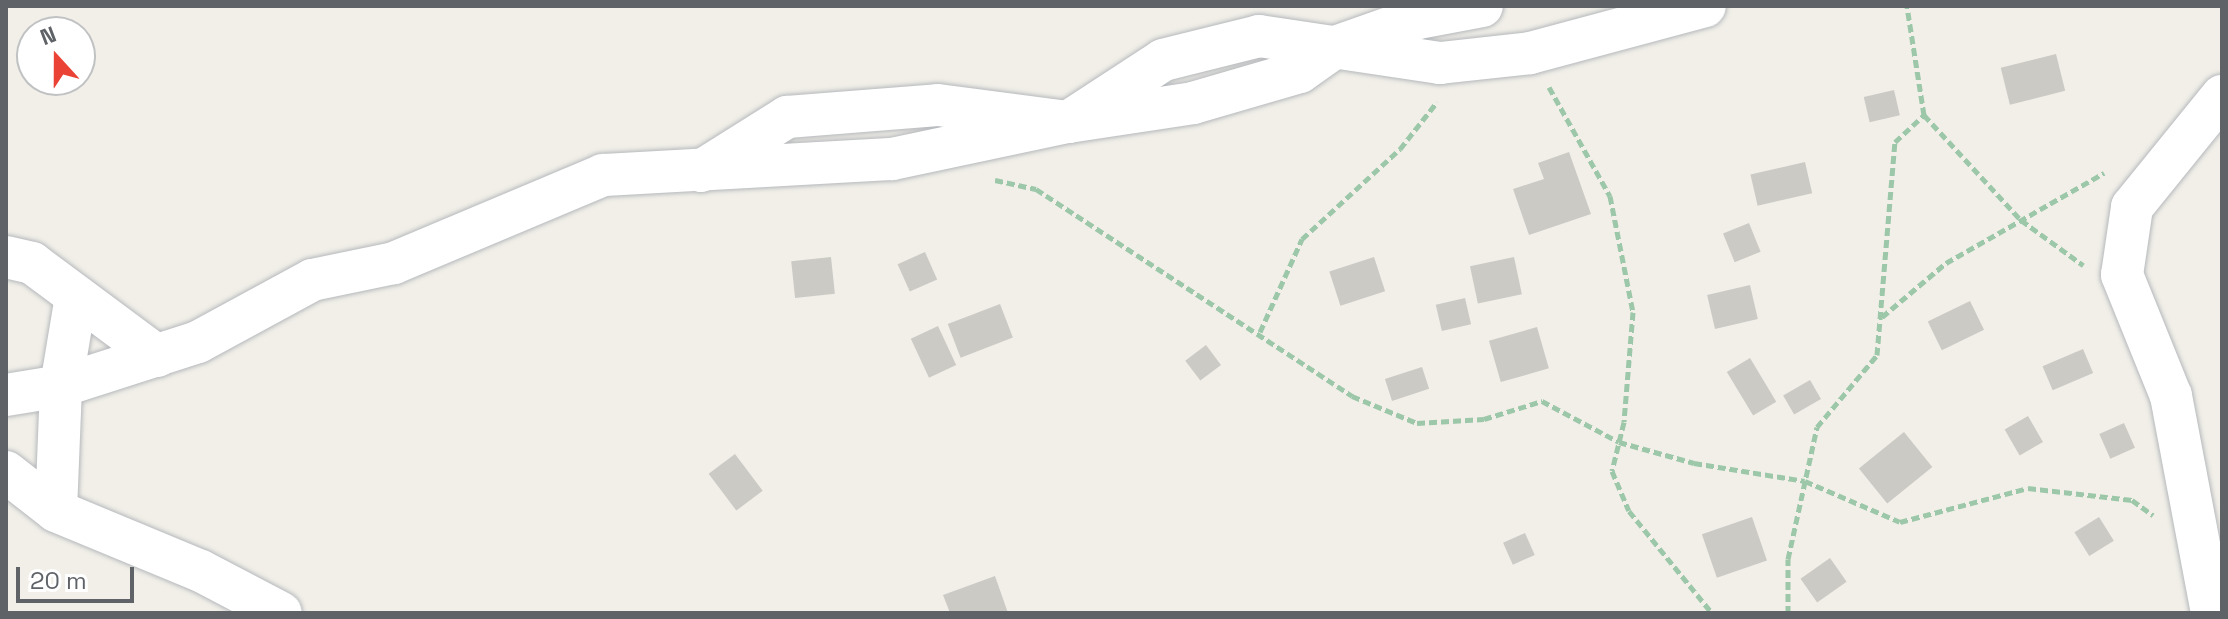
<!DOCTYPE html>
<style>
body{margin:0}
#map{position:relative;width:2228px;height:619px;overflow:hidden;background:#f1efe8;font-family:"Space Grotesk",sans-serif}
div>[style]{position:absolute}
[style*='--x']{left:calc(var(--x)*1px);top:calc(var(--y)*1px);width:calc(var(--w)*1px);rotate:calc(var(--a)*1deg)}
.building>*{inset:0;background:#cccac5;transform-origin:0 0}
.path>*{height:5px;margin-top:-2.5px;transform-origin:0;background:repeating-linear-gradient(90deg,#9cc7a9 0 8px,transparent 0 12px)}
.roads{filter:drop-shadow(0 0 2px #b5b8bc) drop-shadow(0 0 2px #b5b8bc)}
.minor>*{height:42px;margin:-21px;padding:0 21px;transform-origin:21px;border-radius:21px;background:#fff}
span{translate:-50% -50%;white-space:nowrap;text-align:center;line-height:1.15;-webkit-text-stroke:7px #fff;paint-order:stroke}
.frame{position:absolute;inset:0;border:8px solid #5f6368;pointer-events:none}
.north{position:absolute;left:16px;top:16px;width:80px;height:80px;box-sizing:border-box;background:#fff;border:2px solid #bfc1c3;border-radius:50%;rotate:339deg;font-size:22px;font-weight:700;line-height:32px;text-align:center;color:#5f6368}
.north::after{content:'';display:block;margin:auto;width:28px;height:36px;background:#ea4335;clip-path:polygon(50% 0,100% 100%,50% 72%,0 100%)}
.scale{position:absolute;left:16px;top:567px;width:118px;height:36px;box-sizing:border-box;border:4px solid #5f6368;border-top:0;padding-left:10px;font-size:24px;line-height:28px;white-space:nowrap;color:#5f6368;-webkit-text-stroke:6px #fff;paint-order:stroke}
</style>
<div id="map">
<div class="building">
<div style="left:2056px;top:54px;width:38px;height:57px;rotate:76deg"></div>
<div style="left:1894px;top:90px;width:26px;height:31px;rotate:77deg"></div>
<div style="clip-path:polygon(1569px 152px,1591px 214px,1529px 235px,1513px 189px,1544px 179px,1538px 163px)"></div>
<div style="left:1805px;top:162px;width:32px;height:56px;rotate:77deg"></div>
<div style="left:1749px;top:223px;width:31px;height:28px;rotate:68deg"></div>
<div style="left:925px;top:252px;width:30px;height:30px;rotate:66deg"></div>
<div style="left:831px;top:257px;width:37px;height:40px;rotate:84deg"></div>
<div style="left:1374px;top:257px;width:36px;height:47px;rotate:72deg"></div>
<div style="left:1514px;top:257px;width:38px;height:45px;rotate:78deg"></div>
<div style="left:1750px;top:285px;width:35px;height:44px;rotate:77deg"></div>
<div style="left:1465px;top:298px;width:27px;height:30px;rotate:77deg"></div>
<div style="left:1970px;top:301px;width:32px;height:47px;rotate:64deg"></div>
<div style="left:1000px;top:304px;width:36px;height:56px;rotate:69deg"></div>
<div style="left:938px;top:326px;width:43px;height:30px;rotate:65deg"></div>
<div style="left:1537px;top:327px;width:43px;height:50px;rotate:74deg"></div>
<div style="left:1206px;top:345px;width:25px;height:26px;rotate:53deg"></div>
<div style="left:2083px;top:349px;width:26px;height:44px;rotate:67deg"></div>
<div style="left:1750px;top:358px;width:51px;height:27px;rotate:59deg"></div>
<div style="left:1422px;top:367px;width:23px;height:39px;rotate:72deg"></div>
<div style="left:1810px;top:380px;width:22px;height:31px;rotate:60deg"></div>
<div style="left:2028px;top:416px;width:30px;height:27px;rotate:60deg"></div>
<div style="left:2124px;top:423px;width:27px;height:27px;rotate:66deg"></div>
<div style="left:1904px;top:432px;width:45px;height:58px;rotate:51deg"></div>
<div style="left:735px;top:454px;width:46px;height:33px;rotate:53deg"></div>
<div style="left:1752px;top:517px;width:46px;height:53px;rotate:71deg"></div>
<div style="left:2099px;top:517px;width:28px;height:29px;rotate:58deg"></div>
<div style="left:1525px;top:533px;width:24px;height:24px;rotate:66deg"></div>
<div style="left:1830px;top:558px;width:29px;height:36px;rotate:55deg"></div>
<div style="clip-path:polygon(995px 576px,1008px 613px,950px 613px,943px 595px)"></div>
</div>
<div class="path">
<div style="--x:1549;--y:87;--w:125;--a:60.8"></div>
<div style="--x:1610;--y:196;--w:118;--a:78.8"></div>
<div style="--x:1633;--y:312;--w:110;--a:94.7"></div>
<div style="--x:1624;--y:422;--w:50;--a:103.8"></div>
<div style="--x:1612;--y:471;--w:43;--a:67"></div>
<div style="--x:1629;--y:511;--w:132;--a:50.9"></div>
<div style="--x:1924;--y:115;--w:143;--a:47.3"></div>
<div style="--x:2021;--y:220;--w:77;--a:36"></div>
<div style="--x:995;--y:180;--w:42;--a:12.4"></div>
<div style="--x:1036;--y:189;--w:378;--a:33.2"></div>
<div style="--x:1352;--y:396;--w:70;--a:22.6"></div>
<div style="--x:1417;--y:423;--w:67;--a:-3.4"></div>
<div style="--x:1484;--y:419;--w:61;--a:-17.2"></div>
<div style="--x:1542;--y:401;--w:87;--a:28"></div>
<div style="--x:1619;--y:442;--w:78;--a:15.6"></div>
<div style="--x:1694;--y:463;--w:112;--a:9.2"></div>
<div style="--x:1805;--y:481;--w:103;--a:23.3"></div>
<div style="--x:1900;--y:522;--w:132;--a:-14.9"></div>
<div style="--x:2028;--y:488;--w:105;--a:6.6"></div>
<div style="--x:2132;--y:500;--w:26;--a:36"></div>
<div style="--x:1882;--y:317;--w:84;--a:-40.2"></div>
<div style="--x:1946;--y:263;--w:182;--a:-29.7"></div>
<div style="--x:1260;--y:332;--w:102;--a:-65.7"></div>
<div style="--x:1302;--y:239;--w:133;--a:-42.6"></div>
<div style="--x:1400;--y:149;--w:60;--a:-51.8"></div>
<div style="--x:1788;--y:613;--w:54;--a:-90"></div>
<div style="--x:1788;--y:559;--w:135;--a:-77.6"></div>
<div style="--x:1817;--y:427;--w:94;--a:-50.2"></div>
<div style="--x:1877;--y:355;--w:214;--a:-85.2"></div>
<div style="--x:1895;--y:142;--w:40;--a:-43"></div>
<div style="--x:1924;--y:115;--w:110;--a:-98.9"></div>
</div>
<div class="roads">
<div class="minor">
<div style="--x:701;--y:171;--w:102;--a:-32.1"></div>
<div style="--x:787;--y:117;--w:151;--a:-4.5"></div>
<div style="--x:938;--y:105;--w:131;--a:7.5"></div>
<div style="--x:1068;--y:122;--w:126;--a:-8.6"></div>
<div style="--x:1193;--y:103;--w:111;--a:-16.2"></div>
<div style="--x:1300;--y:72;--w:43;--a:-35.5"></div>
<div style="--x:1335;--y:47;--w:88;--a:-19.3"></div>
<div style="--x:1418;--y:18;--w:65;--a:-10.6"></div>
<div style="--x:6;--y:257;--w:27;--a:13"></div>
<div style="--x:32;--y:263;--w:156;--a:36.6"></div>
<div style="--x:6;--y:395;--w:56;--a:-9.3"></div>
<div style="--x:61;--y:386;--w:144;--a:-17.8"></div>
<div style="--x:198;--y:342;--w:130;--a:-28.5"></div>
<div style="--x:312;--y:280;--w:84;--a:-11.7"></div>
<div style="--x:394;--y:263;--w:227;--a:-22.8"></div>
<div style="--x:603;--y:175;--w:289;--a:-3.2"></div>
<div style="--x:892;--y:159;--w:180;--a:-11.9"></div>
<div style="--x:1068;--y:122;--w:113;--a:-33.1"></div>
<div style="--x:1163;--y:60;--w:99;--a:-14"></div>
<div style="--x:1259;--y:36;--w:183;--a:8.5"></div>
<div style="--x:1440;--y:63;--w:91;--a:-6.3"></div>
<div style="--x:1530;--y:53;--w:181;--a:-15"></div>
<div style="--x:6;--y:472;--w:63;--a:38"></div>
<div style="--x:56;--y:511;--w:157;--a:22.5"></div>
<div style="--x:201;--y:571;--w:90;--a:27.7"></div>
<div style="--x:56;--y:511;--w:125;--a:-87.7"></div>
<div style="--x:61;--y:386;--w:91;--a:-80.5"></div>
<div style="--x:2212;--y:613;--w:221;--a:-100.7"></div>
<div style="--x:2171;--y:396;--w:131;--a:-112"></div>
<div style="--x:2122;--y:275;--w:69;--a:-81.6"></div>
<div style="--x:2132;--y:207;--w:143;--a:-51"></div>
</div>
</div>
<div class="frame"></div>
<div class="north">N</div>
<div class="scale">20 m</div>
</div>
